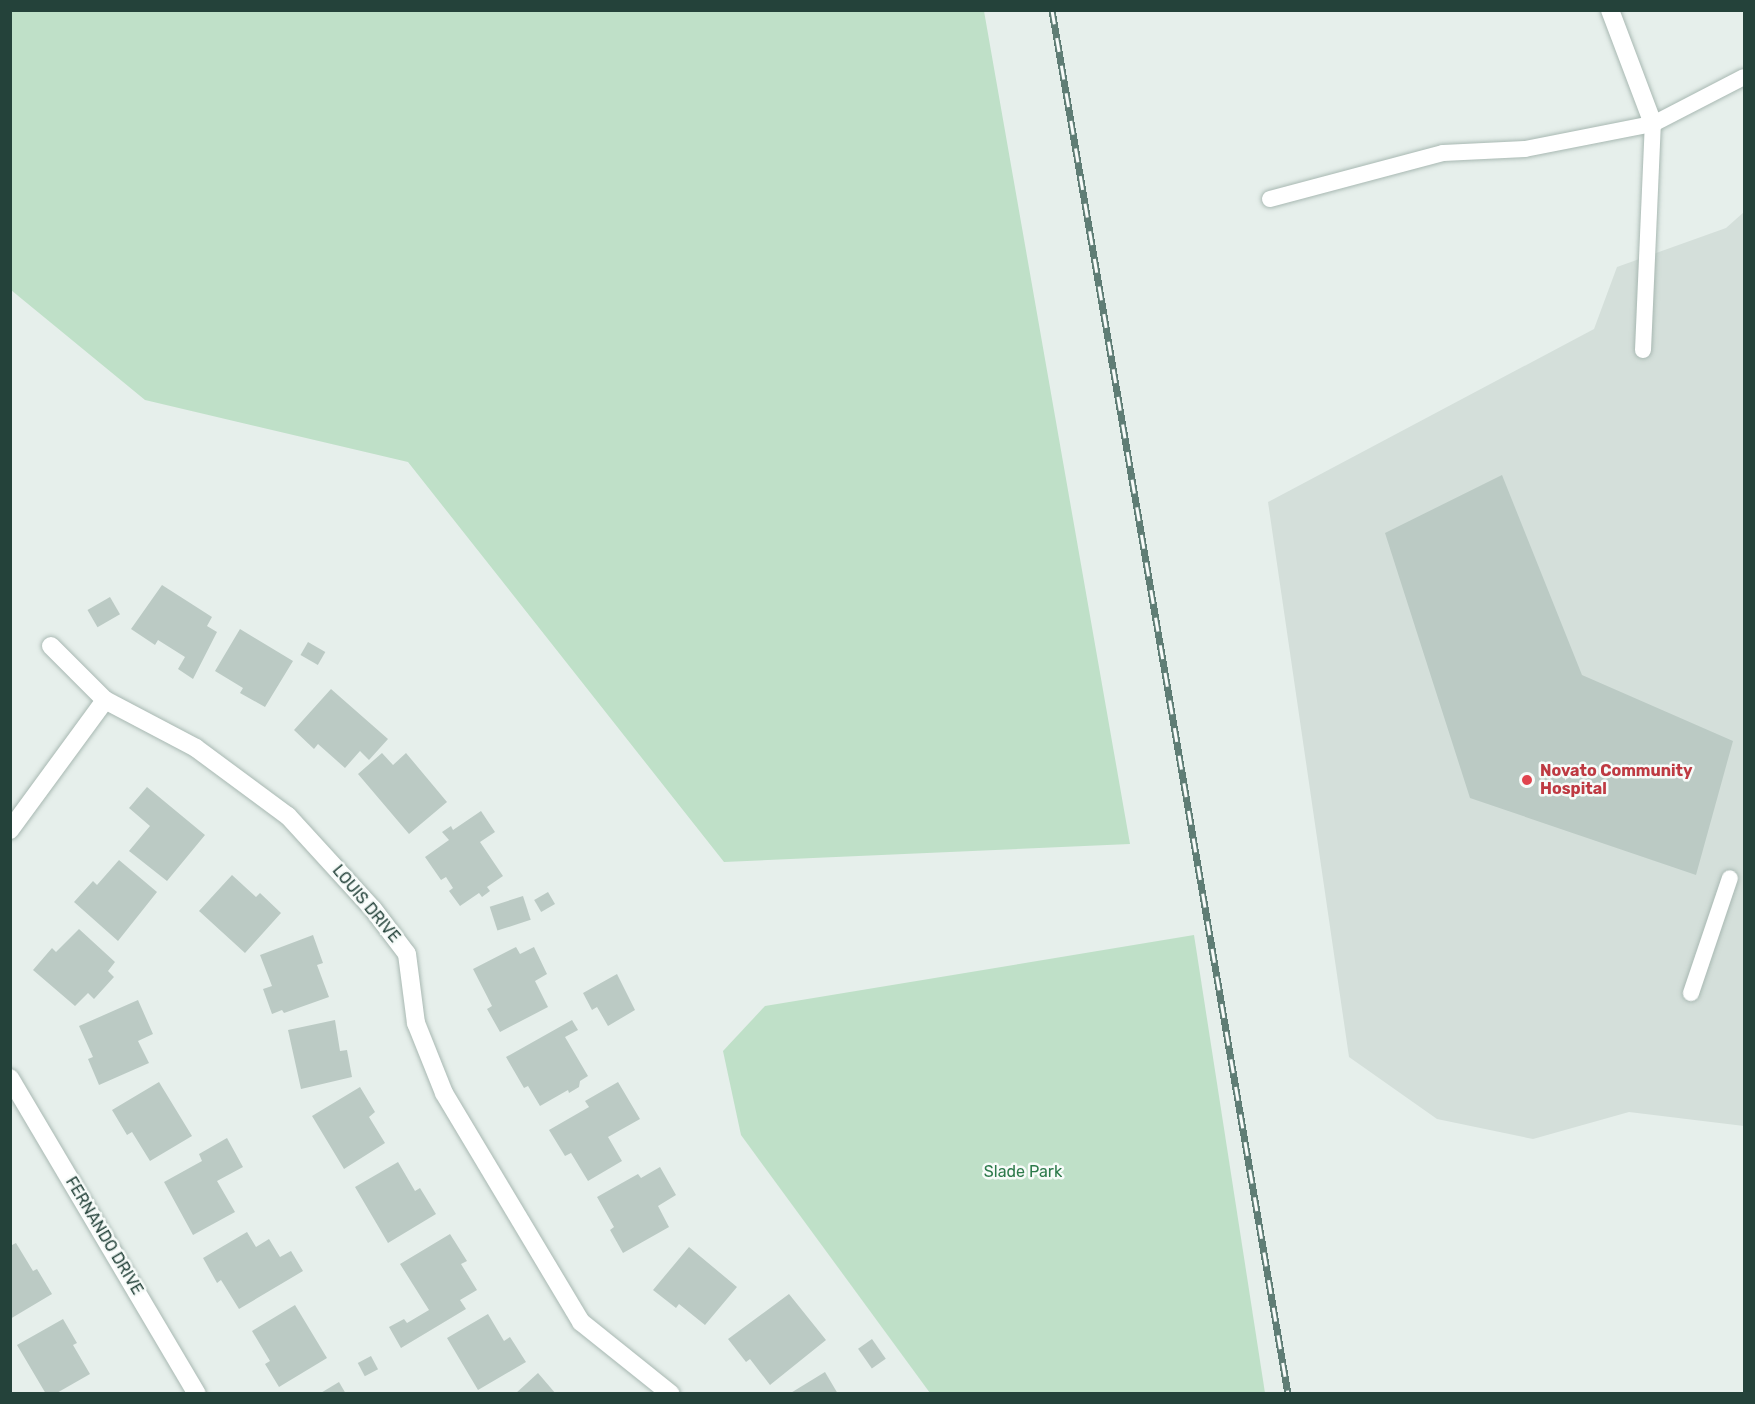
<!DOCTYPE html>
<style>
body{margin:0}
#map{position:relative;width:1755px;height:1404px;overflow:hidden;background:#e6efeb;font-family:Rubik,sans-serif}
div>[style]{position:absolute}
[style*='--x']{left:calc(var(--x)*1px);top:calc(var(--y)*1px);width:calc(var(--w)*1px);rotate:calc(var(--a)*1deg)}
.built>*{inset:0;background:#d4dfda}
.green>*{inset:0;background:#bfe0c8}
.building>*{inset:0;background:#bbcac4;transform-origin:0 0}
.roads{filter:drop-shadow(0 0 2px #a8b8b2) drop-shadow(0 0 2px #a8b8b2)}
.service>*{height:16px;margin:-8px;padding:0 8px;transform-origin:8px;border-radius:8px;background:#fff}
.minor>*{height:18px;margin:-9px;padding:0 9px;transform-origin:9px;border-radius:9px;background:#fff}
.rail>*{height:7px;margin-top:-3.5px;transform-origin:0;background:repeating-linear-gradient(90deg,#f7fbf9 0 14px,#5f7d75 0 28px);box-sizing:border-box;border-block:2px solid #5f7d75}
.dots>*{width:16px;height:16px;translate:-50% -50%;box-sizing:border-box;border:3px solid #f7fbf9;border-radius:50%}
span{translate:-50% -50%;white-space:nowrap;text-align:center;line-height:1.15;-webkit-text-stroke:5px #f7fbf9;paint-order:stroke}
.health-label{font-size:16px;color:#be3a42;font-weight:700}
.left{translate:0 -50%;text-align:left}
.street-label{font-size:16px;color:#24423a}
.park-label{font-size:16px;color:#2d7a4b}
.frame{position:absolute;inset:0;border:12px solid #24423a;pointer-events:none}
</style>
<div id="map">
<div class="built">
<div style="clip-path:polygon(1744px 212px,1744px 1126px,1629px 1112px,1533px 1139px,1437px 1119px,1349px 1057px,1268px 502px,1594px 329px,1617px 267px,1726px 228px)"></div>
</div>
<div class="green">
<div style="clip-path:polygon(10px 11px,984px 11px,1130px 844px,724px 862px,408px 462px,145px 400px,11px 290px)"></div>
<div style="clip-path:polygon(1194px 935px,1265px 1393px,930px 1393px,741px 1135px,723px 1051px,765px 1006px)"></div>
</div>
<div class="building">
<div style="clip-path:polygon(1502px 475px,1582px 675px,1733px 741px,1696px 875px,1470px 798px,1385px 533px)"></div>
<div style="clip-path:polygon(162px 585px,212px 617px,207px 626px,217px 632px,193px 679px,178px 669px,185px 657px,158px 640px,155px 645px,131px 629px)"></div>
<div style="left:110px;top:597px;width:20px;height:26px;rotate:60deg"></div>
<div style="clip-path:polygon(240px 629px,293px 661px,265px 707px,240px 693px,243px 688px,215px 671px)"></div>
<div style="left:308px;top:642px;width:20px;height:15px;rotate:30deg"></div>
<div style="clip-path:polygon(331px 689px,388px 739px,369px 760px,360px 751px,345px 768px,318px 744px,314px 749px,294px 730px)"></div>
<div style="clip-path:polygon(382px 753px,393px 765px,406px 753px,447px 802px,409px 834px,358px 774px)"></div>
<div style="clip-path:polygon(147px 787px,205px 835px,167px 881px,129px 851px,150px 826px,129px 808px)"></div>
<div style="clip-path:polygon(481px 811px,495px 832px,480px 842px,503px 876px,487px 887px,490px 891px,482px 897px,479px 893px,460px 906px,449px 891px,453px 888px,446px 877px,441px 880px,425px 857px,449px 840px,442px 832px,451px 826px,453px 830px)"></div>
<div style="clip-path:polygon(119px 860px,157px 892px,118px 941px,74px 902px,93px 881px,97px 885px)"></div>
<div style="clip-path:polygon(232px 875px,256px 897px,260px 893px,281px 913px,245px 953px,199px 911px)"></div>
<div style="left:548px;top:892px;width:14px;height:16px;rotate:60deg"></div>
<div style="left:523px;top:896px;width:25px;height:35px;rotate:72deg"></div>
<div style="clip-path:polygon(79px 929px,115px 962px,108px 971px,114px 977px,94px 999px,88px 993px,75px 1006px,33px 970px,52px 948px,56px 952px)"></div>
<div style="clip-path:polygon(313px 935px,323px 963px,317px 965px,329px 997px,284px 1013px,282px 1010px,272px 1014px,263px 989px,272px 986px,260px 955px)"></div>
<div style="clip-path:polygon(516px 947px,520px 954px,534px 947px,547px 974px,535px 981px,548px 1007px,500px 1032px,487px 1009px,492px 1006px,473px 969px)"></div>
<div style="clip-path:polygon(617px 974px,635px 1010px,608px 1026px,597px 1007px,592px 1010px,583px 993px)"></div>
<div style="clip-path:polygon(138px 1000px,153px 1034px,138px 1041px,149px 1063px,99px 1085px,88px 1059px,93px 1057px,79px 1026px)"></div>
<div style="clip-path:polygon(335px 1020px,340px 1051px,347px 1050px,352px 1077px,301px 1089px,288px 1030px)"></div>
<div style="clip-path:polygon(572px 1020px,578px 1030px,565px 1037px,588px 1076px,580px 1081px,579px 1087px,569px 1093px,568px 1090px,540px 1106px,528px 1086px,524px 1088px,506px 1057px)"></div>
<div style="clip-path:polygon(159px 1082px,192px 1136px,150px 1161px,132px 1132px,127px 1135px,112px 1110px)"></div>
<div style="clip-path:polygon(618px 1082px,640px 1119px,608px 1137px,622px 1161px,588px 1181px,571px 1153px,565px 1156px,549px 1130px,589px 1107px,585px 1101px)"></div>
<div style="clip-path:polygon(360px 1087px,375px 1112px,369px 1117px,385px 1143px,344px 1169px,312px 1116px)"></div>
<div style="clip-path:polygon(227px 1138px,243px 1167px,217px 1181px,235px 1212px,193px 1235px,164px 1182px,202px 1161px,199px 1154px)"></div>
<div style="clip-path:polygon(398px 1162px,415px 1191px,420px 1188px,436px 1214px,388px 1243px,355px 1187px)"></div>
<div style="clip-path:polygon(660px 1167px,676px 1195px,658px 1206px,669px 1227px,623px 1253px,610px 1230px,614px 1227px,597px 1197px,638px 1174px,641px 1178px)"></div>
<div style="clip-path:polygon(247px 1232px,256px 1247px,269px 1239px,280px 1257px,291px 1251px,303px 1271px,239px 1309px,221px 1280px,217px 1283px,203px 1258px)"></div>
<div style="clip-path:polygon(450px 1234px,467px 1261px,461px 1264px,477px 1290px,460px 1300px,466px 1309px,401px 1348px,389px 1327px,404px 1319px,407px 1323px,429px 1310px,400px 1264px)"></div>
<div style="clip-path:polygon(16px 1243px,33px 1271px,37px 1269px,52px 1294px,10px 1319px,10px 1246px)"></div>
<div style="clip-path:polygon(689px 1247px,737px 1287px,705px 1325px,679px 1304px,676px 1308px,653px 1290px)"></div>
<div style="clip-path:polygon(789px 1294px,826px 1340px,770px 1385px,750px 1359px,746px 1362px,728px 1339px)"></div>
<div style="clip-path:polygon(295px 1305px,327px 1358px,279px 1387px,265px 1364px,270px 1361px,252px 1331px)"></div>
<div style="clip-path:polygon(488px 1314px,504px 1341px,510px 1337px,526px 1362px,478px 1390px,447px 1338px)"></div>
<div style="clip-path:polygon(63px 1319px,77px 1343px,73px 1345px,90px 1374px,55px 1394px,46px 1394px,17px 1345px)"></div>
<div style="left:872px;top:1339px;width:24px;height:17px;rotate:55deg"></div>
<div style="left:371px;top:1356px;width:15px;height:15px;rotate:62deg"></div>
<div style="clip-path:polygon(825px 1372px,838px 1394px,789px 1394px)"></div>
<div style="clip-path:polygon(538px 1373px,556px 1394px,515px 1394px)"></div>
<div style="clip-path:polygon(339px 1382px,346px 1394px,319px 1394px)"></div>
</div>
<div class="roads">
<div class="service">
<div style="--x:1270;--y:199;--w:179;--a:-14.9"></div>
<div style="--x:1443;--y:153;--w:82;--a:-2.8"></div>
<div style="--x:1525;--y:149;--w:130;--a:-11.1"></div>
<div style="--x:1653;--y:124;--w:102;--a:-27.3"></div>
<div style="--x:1643;--y:350;--w:226;--a:-87.5"></div>
<div style="--x:1691;--y:993;--w:121;--a:-71.3"></div>
</div>
<div class="minor">
<div style="--x:1610;--y:10;--w:122;--a:69.3"></div>
<div style="--x:51;--y:646;--w:76;--a:45"></div>
<div style="--x:105;--y:700;--w:103;--a:27.8"></div>
<div style="--x:196;--y:748;--w:114;--a:36.5"></div>
<div style="--x:288;--y:816;--w:126;--a:47.6"></div>
<div style="--x:373;--y:909;--w:56;--a:52.9"></div>
<div style="--x:407;--y:954;--w:70;--a:82.6"></div>
<div style="--x:416;--y:1023;--w:75;--a:68.2"></div>
<div style="--x:444;--y:1093;--w:267;--a:59.1"></div>
<div style="--x:581;--y:1322;--w:115;--a:38.7"></div>
<div style="--x:10;--y:830;--w:161;--a:-53.8"></div>
<div style="--x:10;--y:1078;--w:367;--a:59.4"></div>
</div>
</div>
<div class="rail">
<div style="--x:1052;--y:10;--w:1404;--a:80.32"></div>
</div>
<div class="dots">
<div style="left:1527px;top:780px;background:#e0444e"></div>
</div>
<div class="health-label">
<span class="left" style="left:1540px;top:780px">Novato Community<br>Hospital</span>
</div>
<div class="street-label">
<span style="left:366px;top:904px;rotate:50deg">LOUIS DRIVE</span>
<span style="left:104px;top:1236px;rotate:59deg">FERNANDO DRIVE</span>
</div>
<div class="park-label">
<span style="left:1023px;top:1172px">Slade Park</span>
</div>
<div class="frame"></div>
</div>
